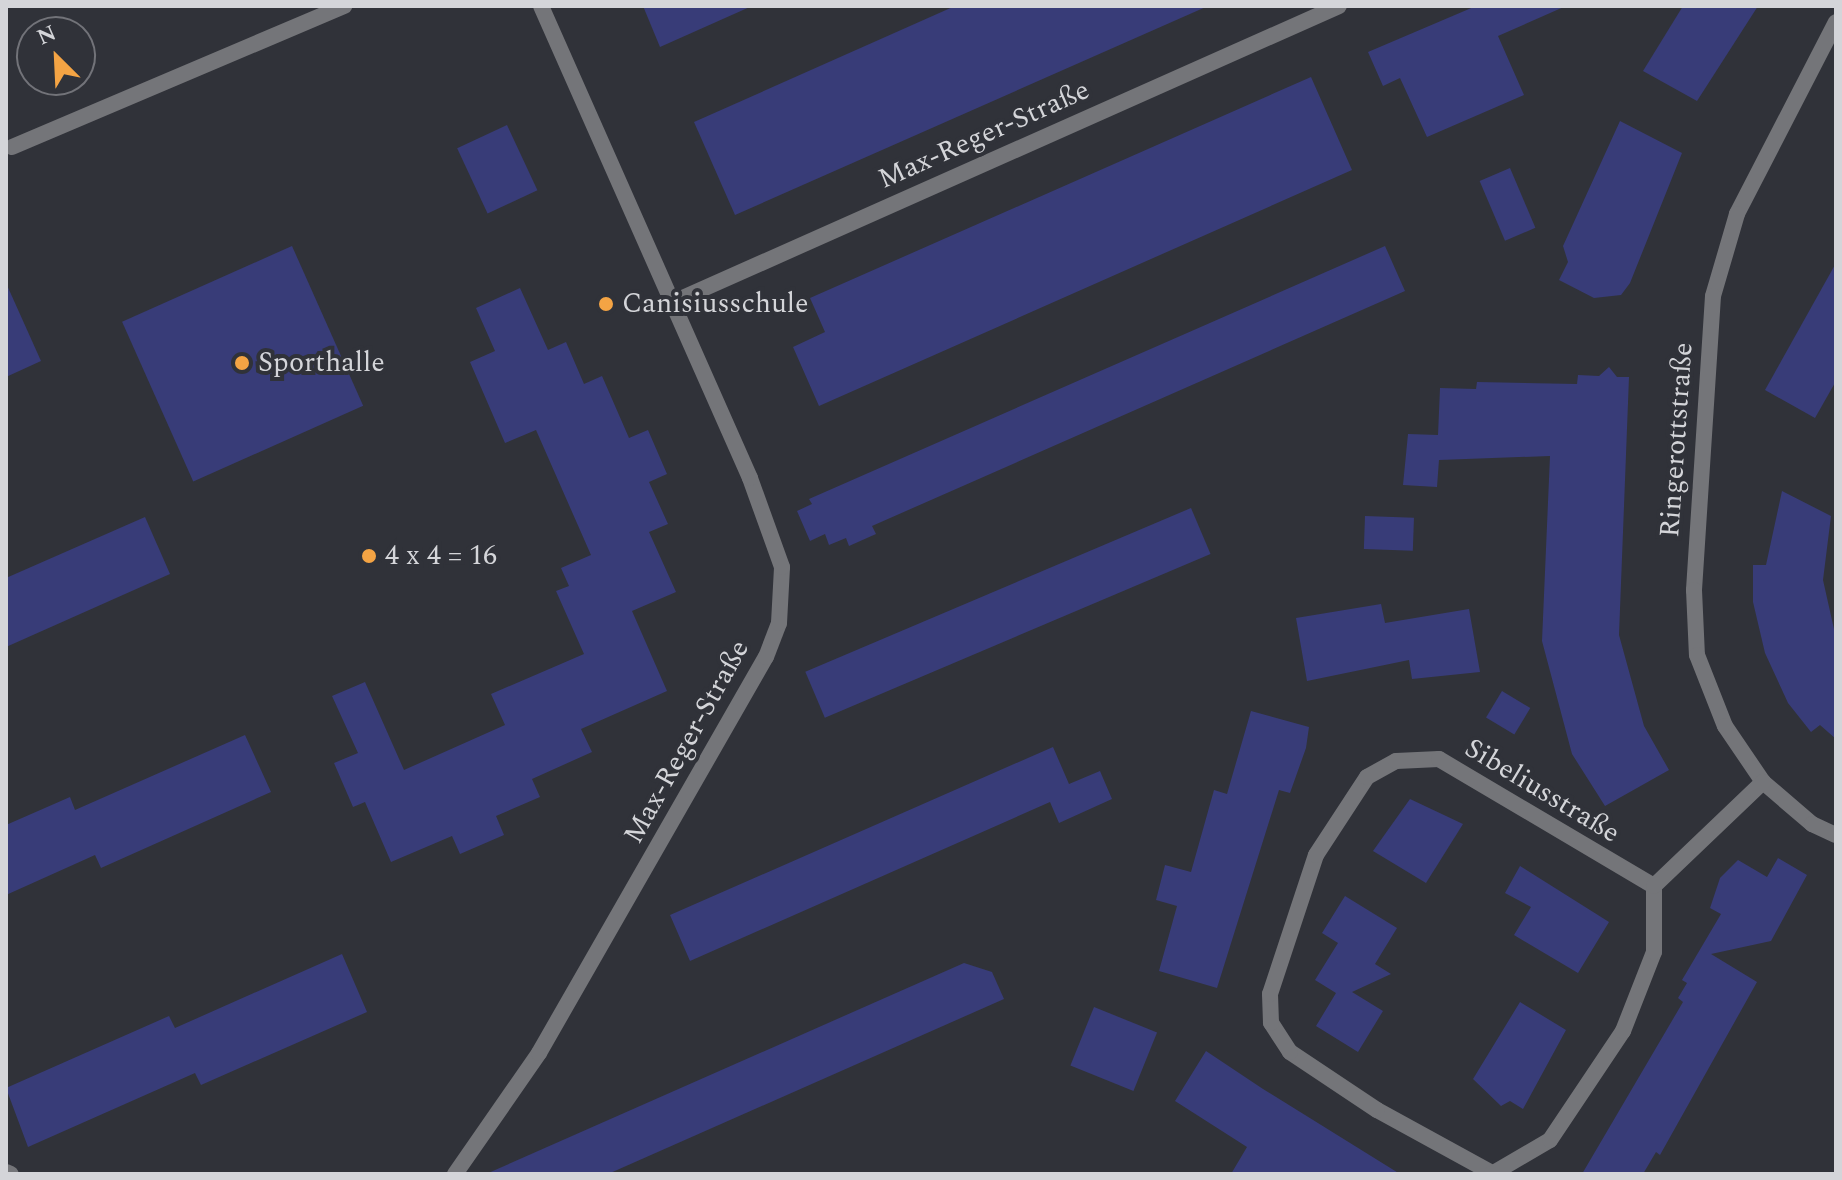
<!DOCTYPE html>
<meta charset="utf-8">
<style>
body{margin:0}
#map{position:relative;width:1842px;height:1180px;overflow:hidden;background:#303239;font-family:Spectral,serif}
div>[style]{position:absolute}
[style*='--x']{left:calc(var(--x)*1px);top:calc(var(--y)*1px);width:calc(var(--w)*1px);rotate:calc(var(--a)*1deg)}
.building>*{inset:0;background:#383c78;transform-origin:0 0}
.minor>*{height:16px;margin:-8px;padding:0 8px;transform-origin:8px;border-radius:8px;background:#747579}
.dots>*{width:22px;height:22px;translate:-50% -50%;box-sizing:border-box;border:4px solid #303239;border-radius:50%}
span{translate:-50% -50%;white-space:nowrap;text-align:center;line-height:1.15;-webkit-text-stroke:8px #303239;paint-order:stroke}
.street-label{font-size:28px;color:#d4d5d9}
.poi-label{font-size:28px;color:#d4d5d9}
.left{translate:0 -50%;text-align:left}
.frame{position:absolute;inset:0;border:8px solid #d4d5d9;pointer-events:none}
.north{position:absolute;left:16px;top:16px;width:80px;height:80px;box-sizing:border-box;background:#303239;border:2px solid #727379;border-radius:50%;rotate:336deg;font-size:22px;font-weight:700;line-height:32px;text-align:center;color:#d4d5d9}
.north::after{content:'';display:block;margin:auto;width:28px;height:36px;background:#f4a444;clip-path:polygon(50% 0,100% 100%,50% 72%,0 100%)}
</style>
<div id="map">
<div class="building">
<div style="clip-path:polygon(643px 6px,752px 6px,660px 47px)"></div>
<div style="clip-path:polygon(955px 6px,1208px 6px,735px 215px,694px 122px)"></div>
<div style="clip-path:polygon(1476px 6px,1566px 6px,1498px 36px,1524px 95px,1427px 137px,1400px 78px,1383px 86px,1368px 52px)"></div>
<div style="clip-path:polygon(1683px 6px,1758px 6px,1697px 101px,1643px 71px)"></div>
<div style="clip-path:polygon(1311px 77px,1352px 170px,819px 406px,793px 347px,825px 332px,810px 298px)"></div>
<div style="clip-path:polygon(1620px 121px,1682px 153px,1630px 283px,1621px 295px,1594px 298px,1559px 280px,1568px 262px,1563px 246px)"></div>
<div style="left:507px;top:125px;width:72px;height:55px;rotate:65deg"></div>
<div style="left:1510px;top:168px;width:65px;height:33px;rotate:67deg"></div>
<div style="left:292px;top:246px;width:175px;height:186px;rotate:66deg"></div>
<div style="clip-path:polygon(1385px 246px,1405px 291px,872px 526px,876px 534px,849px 546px,846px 538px,829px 545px,825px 534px,810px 541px,797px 511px,812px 504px,809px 499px)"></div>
<div style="clip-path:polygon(1836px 263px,1836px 381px,1815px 418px,1765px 390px)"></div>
<div style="clip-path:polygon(6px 283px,41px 361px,6px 377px)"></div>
<div style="clip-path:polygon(520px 288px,548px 350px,566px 342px,584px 384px,602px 376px,629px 438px,648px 430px,667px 474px,649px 482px,668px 524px,649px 532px,676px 592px,632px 611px,667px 691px,581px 729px,592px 752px,532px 779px,540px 797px,496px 816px,504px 835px,460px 854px,452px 836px,391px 862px,365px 802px,353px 807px,334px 763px,358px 753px,332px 696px,365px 682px,404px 770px,505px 725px,491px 694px,584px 654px,556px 591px,569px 586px,561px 568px,591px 555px,536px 430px,505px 443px,470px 362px,495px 351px,476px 308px)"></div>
<div style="clip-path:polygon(1609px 367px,1617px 377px,1629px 377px,1619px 635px,1644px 726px,1669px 770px,1605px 806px,1572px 754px,1542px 641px,1550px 456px,1439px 460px,1437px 487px,1403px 485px,1408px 434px,1438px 435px,1440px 388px,1476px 389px,1477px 382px,1577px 384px,1578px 375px,1599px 376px)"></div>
<div style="clip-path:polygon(1782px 491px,1831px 516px,1823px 580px,1836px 638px,1836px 739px,1820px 725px,1811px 732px,1788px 703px,1765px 653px,1753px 602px,1753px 565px,1766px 565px)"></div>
<div style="left:1191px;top:508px;width:50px;height:419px;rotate:67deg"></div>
<div style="left:1365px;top:516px;width:49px;height:33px;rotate:2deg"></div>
<div style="clip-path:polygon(145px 517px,170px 574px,6px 647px,6px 578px)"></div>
<div style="clip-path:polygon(1381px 604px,1385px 623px,1469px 609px,1480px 672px,1412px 679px,1409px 660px,1307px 681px,1296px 618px)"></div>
<div style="left:1502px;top:691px;width:33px;height:31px;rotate:31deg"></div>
<div style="clip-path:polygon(1251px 711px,1309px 727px,1306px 748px,1290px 793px,1279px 790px,1217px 988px,1159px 971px,1177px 906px,1156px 900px,1165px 865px,1191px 872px,1214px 790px,1227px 794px)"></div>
<div style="clip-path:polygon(245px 735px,271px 792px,101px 868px,95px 855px,6px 895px,6px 825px,70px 797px,75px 810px)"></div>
<div style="clip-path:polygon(1053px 747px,1069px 784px,1100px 771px,1112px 799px,1059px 823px,1050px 802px,690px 961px,670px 915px)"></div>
<div style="clip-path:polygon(1410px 799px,1463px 824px,1426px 883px,1373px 851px)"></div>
<div style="clip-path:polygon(1778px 858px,1807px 875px,1771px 941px,1711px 954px,1757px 982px,1660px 1155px,1656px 1152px,1643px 1174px,1582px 1174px,1683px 1002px,1678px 998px,1687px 983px,1682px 980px,1721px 914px,1710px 908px,1720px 878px,1738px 860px,1767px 877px)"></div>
<div style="clip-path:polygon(1520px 866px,1609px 922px,1578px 973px,1514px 935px,1531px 907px,1505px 893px)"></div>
<div style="clip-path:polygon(1345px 896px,1397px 928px,1375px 964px,1391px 974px,1352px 992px,1383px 1011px,1358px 1052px,1316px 1026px,1336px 993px,1315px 980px,1338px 943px,1322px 933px)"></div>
<div style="clip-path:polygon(342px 954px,367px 1012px,201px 1085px,195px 1073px,28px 1147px,6px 1088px,169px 1016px,175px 1028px)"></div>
<div style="clip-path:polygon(964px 963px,992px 972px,1004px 999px,608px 1174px,486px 1174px)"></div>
<div style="clip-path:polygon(1520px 1002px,1566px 1030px,1523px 1109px,1510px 1101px,1501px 1106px,1473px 1079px)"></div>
<div style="left:1094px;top:1007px;width:68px;height:63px;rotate:22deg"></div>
<div style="clip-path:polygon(1206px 1051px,1263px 1089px,1400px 1174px,1231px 1174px,1247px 1147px,1175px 1101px)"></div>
</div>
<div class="minor">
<div style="--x:1836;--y:22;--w:216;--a:117.3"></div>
<div style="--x:1737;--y:214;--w:85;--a:106.3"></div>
<div style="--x:1713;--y:296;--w:295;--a:93.7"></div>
<div style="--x:1694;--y:590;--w:65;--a:87.4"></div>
<div style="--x:1697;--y:655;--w:76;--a:68.5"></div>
<div style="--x:1725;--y:726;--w:68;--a:55.8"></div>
<div style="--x:1763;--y:782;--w:65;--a:40.6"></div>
<div style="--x:1812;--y:824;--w:26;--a:25"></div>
<div style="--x:12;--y:147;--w:361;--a:-23"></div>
<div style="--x:669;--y:304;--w:733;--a:-23.98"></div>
<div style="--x:6;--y:1172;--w:5;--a:22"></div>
<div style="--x:1492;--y:1173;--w:131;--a:-151.3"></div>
<div style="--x:1377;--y:1110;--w:105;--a:-146.3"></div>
<div style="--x:1290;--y:1052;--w:35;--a:-123"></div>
<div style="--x:1271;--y:1023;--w:29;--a:-92"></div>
<div style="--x:1270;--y:994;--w:146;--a:-71.7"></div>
<div style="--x:1316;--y:855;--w:93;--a:-56.8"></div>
<div style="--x:1367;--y:777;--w:33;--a:-29"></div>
<div style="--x:1396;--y:761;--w:43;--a:-2.7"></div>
<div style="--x:1439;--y:759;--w:250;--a:30.6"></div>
<div style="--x:455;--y:1174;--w:147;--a:-55.2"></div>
<div style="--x:539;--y:1053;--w:456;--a:-60.2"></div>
<div style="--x:766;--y:657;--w:36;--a:-69"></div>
<div style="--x:779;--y:623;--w:56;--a:-86.9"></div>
<div style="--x:782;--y:567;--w:95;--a:-109.8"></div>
<div style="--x:750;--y:478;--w:516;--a:-113.88"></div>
<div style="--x:1492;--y:1174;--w:67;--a:-30.4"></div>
<div style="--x:1550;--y:1140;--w:131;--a:-56.2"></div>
<div style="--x:1623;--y:1031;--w:85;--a:-68.6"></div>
<div style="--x:1654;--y:952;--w:66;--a:-90"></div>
<div style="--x:1654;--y:886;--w:151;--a:-43.7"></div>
</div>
<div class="dots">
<div style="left:606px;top:304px;background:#f4a444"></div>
<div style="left:242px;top:363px;background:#f4a444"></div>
<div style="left:369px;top:556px;background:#f4a444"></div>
</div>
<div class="street-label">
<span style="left:984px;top:135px;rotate:-24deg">Max-Reger-Straße</span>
<span style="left:1677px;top:440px;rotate:-86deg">Ringerottstraße</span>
<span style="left:687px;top:742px;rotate:-61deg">Max-Reger-Straße</span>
<span style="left:1542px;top:791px;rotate:31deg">Sibeliusstraße</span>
</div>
<div class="poi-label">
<span class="left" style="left:622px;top:304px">Canisiusschule</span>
<span class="left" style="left:258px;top:363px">Sporthalle</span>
<span class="left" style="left:385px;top:556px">4 x 4 = 16</span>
</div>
<div class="frame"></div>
<div class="north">N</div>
</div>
